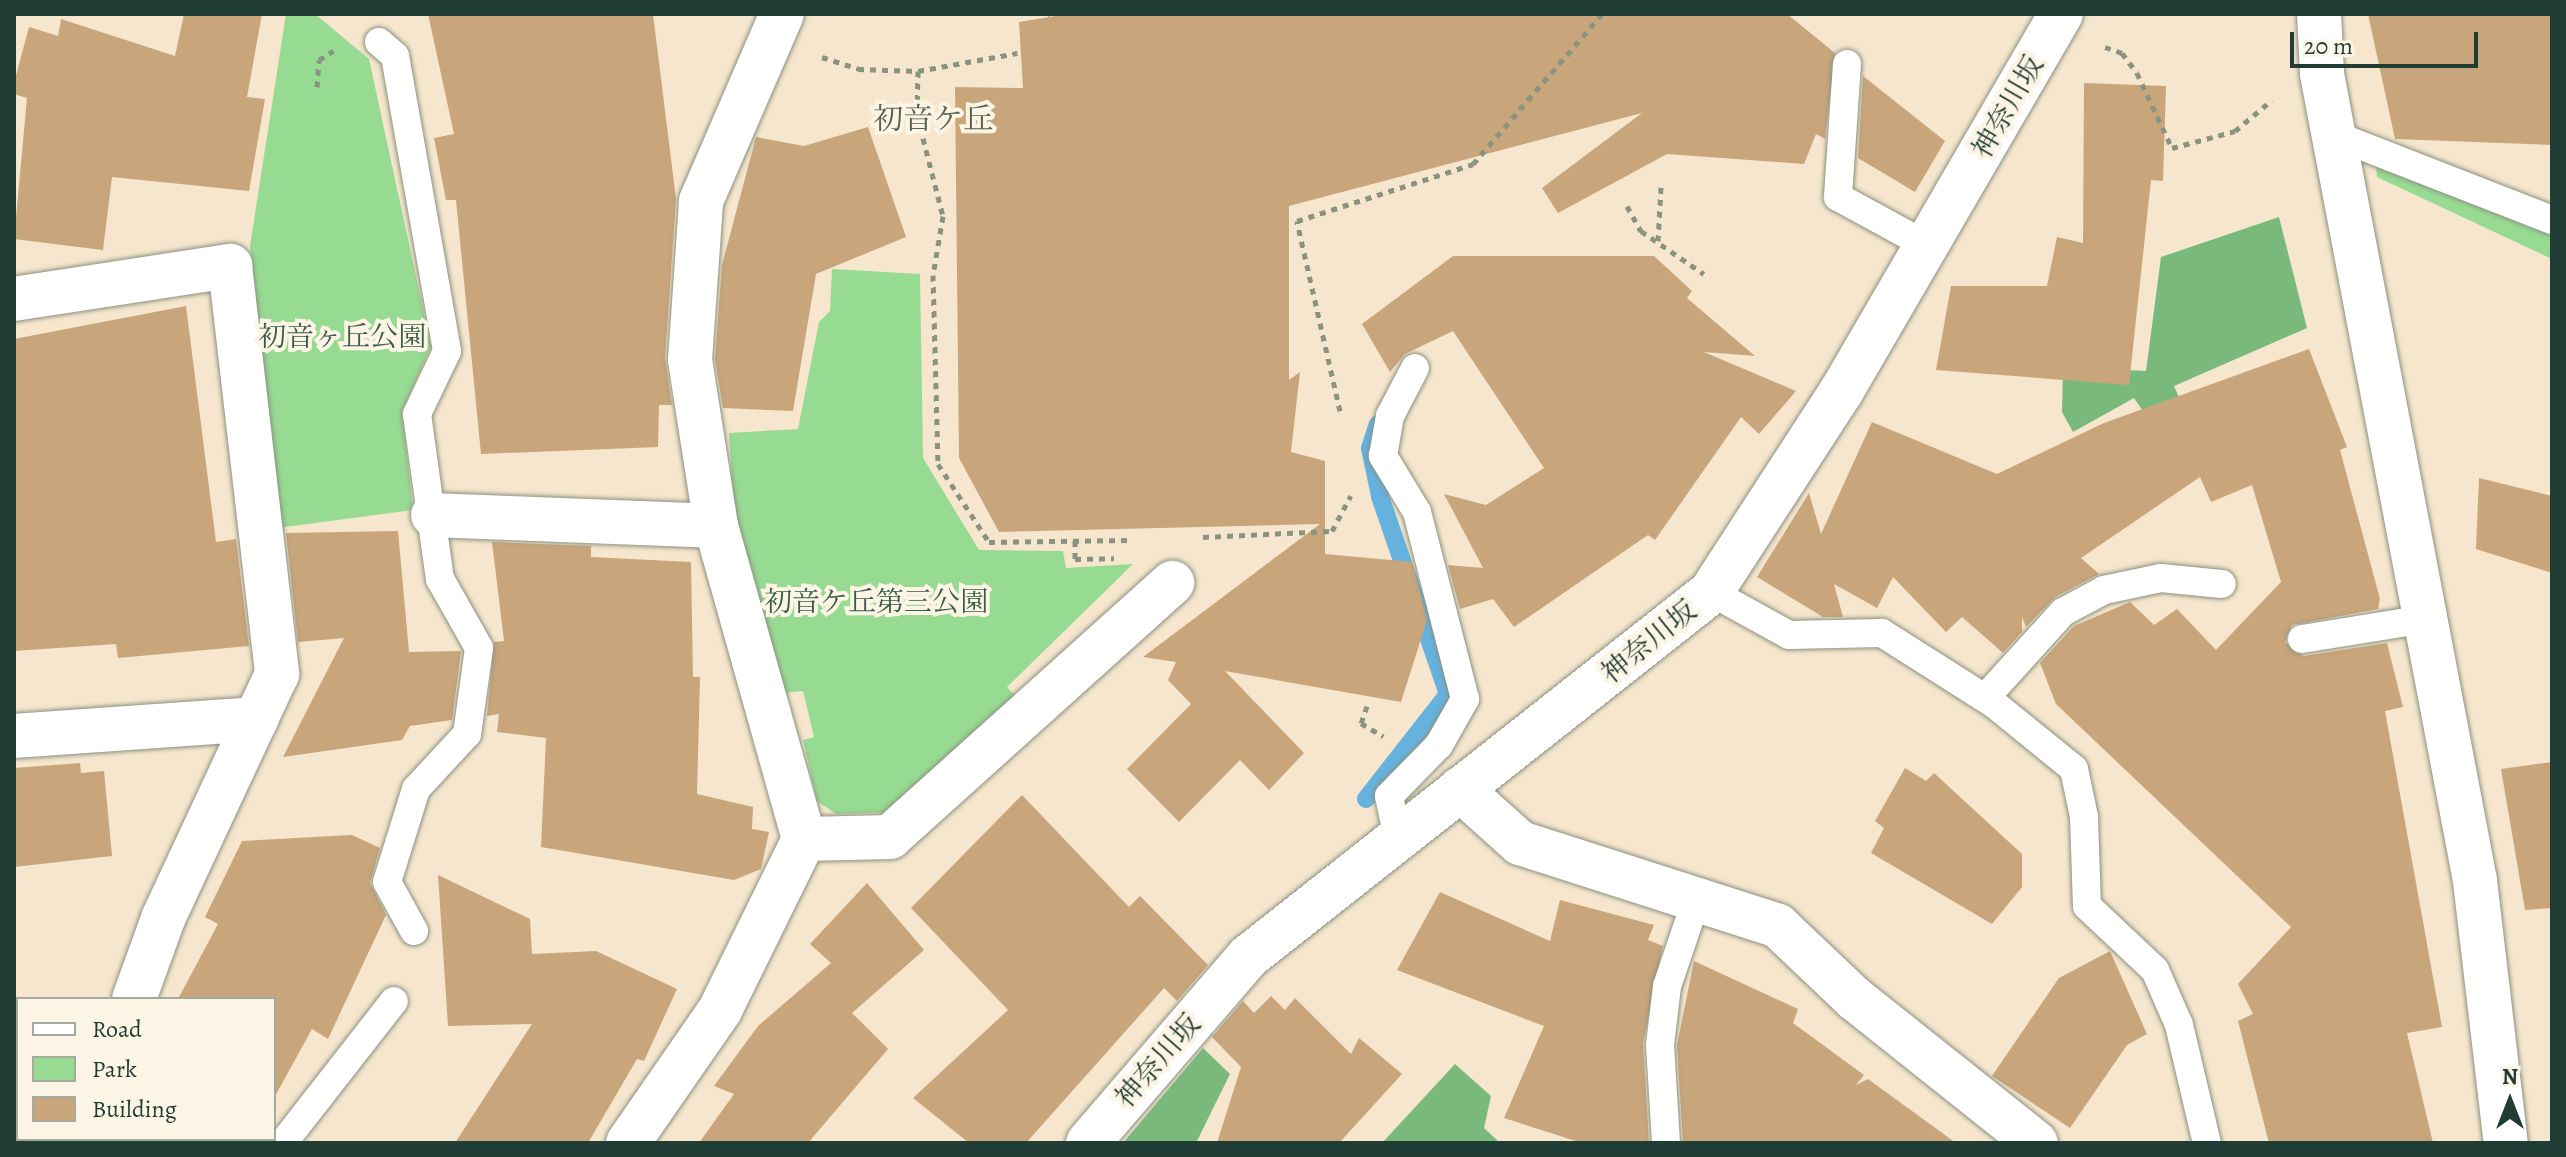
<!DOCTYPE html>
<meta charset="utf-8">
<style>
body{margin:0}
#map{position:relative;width:2566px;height:1157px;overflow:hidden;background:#f6e6cd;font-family:Alegreya,"Noto Serif JP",serif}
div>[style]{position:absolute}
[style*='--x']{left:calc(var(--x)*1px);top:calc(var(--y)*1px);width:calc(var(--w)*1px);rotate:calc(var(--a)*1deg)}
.green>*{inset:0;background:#97da92}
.forest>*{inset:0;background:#79ba7c}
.stream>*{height:18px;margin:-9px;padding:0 9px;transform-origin:9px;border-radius:9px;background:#65b2df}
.building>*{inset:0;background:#c8a57b}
.path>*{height:5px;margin-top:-2.5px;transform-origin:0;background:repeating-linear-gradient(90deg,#8a9280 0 6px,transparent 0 12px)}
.roads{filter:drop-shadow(0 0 2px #8a9280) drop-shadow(0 0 2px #8a9280)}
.lane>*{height:28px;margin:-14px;padding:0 14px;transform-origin:14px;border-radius:14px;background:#fff}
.street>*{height:44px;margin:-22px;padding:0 22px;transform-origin:22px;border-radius:22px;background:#fff}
span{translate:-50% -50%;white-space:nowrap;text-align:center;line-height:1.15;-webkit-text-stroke:8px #fcf5e5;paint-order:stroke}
.street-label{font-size:28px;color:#1f3d34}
.park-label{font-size:28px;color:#375c47}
.neighbourhood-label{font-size:30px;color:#5a614d}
.frame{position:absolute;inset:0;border:16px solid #1f3d34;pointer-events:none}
.legend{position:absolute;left:16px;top:997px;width:260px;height:144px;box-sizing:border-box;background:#fcf5e5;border:2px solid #a4ab9e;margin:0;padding:10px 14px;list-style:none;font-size:24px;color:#1f3d34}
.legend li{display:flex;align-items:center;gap:16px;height:40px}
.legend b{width:40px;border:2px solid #a4ab9e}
.north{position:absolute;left:2470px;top:1061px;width:80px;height:80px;-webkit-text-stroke:6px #fcf5e5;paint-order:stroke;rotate:0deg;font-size:22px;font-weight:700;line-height:32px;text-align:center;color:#1f3d34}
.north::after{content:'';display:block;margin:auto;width:28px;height:36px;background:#1f3d34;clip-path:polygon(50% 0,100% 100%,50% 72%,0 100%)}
.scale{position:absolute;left:2290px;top:32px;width:188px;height:36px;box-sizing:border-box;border:4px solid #1f3d34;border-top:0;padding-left:10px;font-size:24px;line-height:28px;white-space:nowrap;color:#1f3d34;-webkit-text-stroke:6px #fcf5e5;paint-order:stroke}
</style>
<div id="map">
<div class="green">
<div style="clip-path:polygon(286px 14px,315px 14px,369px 59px,431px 346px,402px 412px,413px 510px,277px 528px,250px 246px)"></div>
<div style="clip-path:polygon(2376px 167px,2552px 235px,2552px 259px,2377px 177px)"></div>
<div style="clip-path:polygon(832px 269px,920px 274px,923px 458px,979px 550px,1063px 551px,1066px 568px,1133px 564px,1007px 687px,1018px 699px,898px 812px,836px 814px,817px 801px,803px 740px,814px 737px,803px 691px,783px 693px,735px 531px,729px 433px,798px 429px,819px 322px,830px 311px)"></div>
</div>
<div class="forest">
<div style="clip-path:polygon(2279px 217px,2307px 328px,2174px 386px,2194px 431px,2167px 446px,2134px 398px,2073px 432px,2062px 412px,2063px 367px,2146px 371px,2161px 257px)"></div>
<div style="clip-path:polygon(1203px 1048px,1230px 1074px,1196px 1143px,1123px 1143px)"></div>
<div style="clip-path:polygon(1455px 1064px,1491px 1096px,1484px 1128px,1500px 1143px,1382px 1143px)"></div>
</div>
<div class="stream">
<div style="--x:1366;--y:799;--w:133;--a:-52"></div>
<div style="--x:1448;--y:694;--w:209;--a:-109"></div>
<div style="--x:1380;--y:496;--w:49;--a:-101.8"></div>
<div style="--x:1370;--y:448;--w:25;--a:-72"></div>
</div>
<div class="building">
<div style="clip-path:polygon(184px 14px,262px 14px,247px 97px,265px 99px,249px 191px,112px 177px,103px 250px,14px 239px,27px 98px,14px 94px,14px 83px,29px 27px,58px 36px,61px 19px,175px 56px)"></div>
<div style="clip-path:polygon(428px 14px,653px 14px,676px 199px,665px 358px,672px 405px,659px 405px,658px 447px,481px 454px,456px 200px,446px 200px,434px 138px,454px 134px)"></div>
<div style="clip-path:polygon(1068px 14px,1787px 14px,1835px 53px,1825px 139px,1816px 134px,1804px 164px,1667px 154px,1558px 213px,1542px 188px,1642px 113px,1289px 206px,1289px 380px,1300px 372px,1291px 452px,1325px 461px,1325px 554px,1412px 562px,1427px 620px,1401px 702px,1225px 671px,1304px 753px,1269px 790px,1240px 760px,1179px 822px,1127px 769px,1191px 704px,1168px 680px,1176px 662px,1143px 657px,1320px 524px,999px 532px,959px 458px,955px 87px,1023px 88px,1019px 22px)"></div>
<div style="clip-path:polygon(2368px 14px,2552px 14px,2552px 145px,2395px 139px)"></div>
<div style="clip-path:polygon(1863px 76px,1945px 141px,1915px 192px,1858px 158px)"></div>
<div style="clip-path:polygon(2084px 83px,2166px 86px,2163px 181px,2151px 180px,2129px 385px,1936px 370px,1951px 286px,2047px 286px,2057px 237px,2083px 243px)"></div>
<div style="clip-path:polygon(868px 127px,906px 237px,816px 274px,793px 411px,723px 408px,715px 359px,722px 265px,756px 137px,804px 146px)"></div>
<div style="clip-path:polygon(1453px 256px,1654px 256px,1692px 291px,1687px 298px,1755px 356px,1704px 352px,1796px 391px,1759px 434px,1741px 417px,1655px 540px,1648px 535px,1514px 627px,1493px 599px,1460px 609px,1448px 565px,1483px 568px,1444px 494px,1486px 505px,1544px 468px,1453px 331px,1405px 354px,1390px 372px,1362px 324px)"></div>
<div style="clip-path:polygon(186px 306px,216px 542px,236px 539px,249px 646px,118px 658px,116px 644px,14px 651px,14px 339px)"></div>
<div style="clip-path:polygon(2309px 349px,2347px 447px,2340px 450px,2380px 599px,2378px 609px,2292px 625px,2285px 642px,2304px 656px,2387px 643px,2403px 707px,2385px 711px,2442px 1027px,2407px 1033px,2433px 1143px,2269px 1143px,2238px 1021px,2253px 1014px,2238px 984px,2291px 927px,2056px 704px,2040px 663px,2074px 626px,2130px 602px,2154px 625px,2177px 609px,2216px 650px,2281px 582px,2252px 485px,2211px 502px,2200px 477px,2081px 558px,2099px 574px,2055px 597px,2026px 627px,2022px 617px,2022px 632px,2003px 653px,1962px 617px,1946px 632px,1893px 577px,1877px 608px,1834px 584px,1843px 617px,1823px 617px,1757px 577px,1809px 493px,1821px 534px,1872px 422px,1997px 474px,2104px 423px)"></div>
<div style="clip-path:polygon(2479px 478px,2552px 496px,2552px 573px,2476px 549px)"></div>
<div style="clip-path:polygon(398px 531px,409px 652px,461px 651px,452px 720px,410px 726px,402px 740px,283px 757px,344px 638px,298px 642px,286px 533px)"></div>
<div style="clip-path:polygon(492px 542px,591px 546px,591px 557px,691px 562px,693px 677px,700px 677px,697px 794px,753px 807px,752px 829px,769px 832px,761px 869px,734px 880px,541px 847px,546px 738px,497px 732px,499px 714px,487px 716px,494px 642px,504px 641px)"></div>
<div style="clip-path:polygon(2552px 762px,2552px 908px,2525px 910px,2501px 769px)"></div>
<div style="clip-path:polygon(80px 763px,81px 773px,104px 771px,112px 856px,14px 867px,14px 768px)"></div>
<div style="clip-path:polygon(1905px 768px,1926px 781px,1934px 773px,2022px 854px,2022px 887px,1992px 924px,1871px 853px,1884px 828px,1875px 821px)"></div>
<div style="clip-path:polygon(1022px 795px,1129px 907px,1140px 896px,1208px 965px,1177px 1001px,1164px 988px,1026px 1143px,969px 1143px,913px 1098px,1008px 1010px,911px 908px)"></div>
<div style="clip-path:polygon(352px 835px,380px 848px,370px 883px,386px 915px,328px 1039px,312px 1029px,274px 1098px,274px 999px,178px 999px,218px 924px,205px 917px,242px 841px)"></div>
<div style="clip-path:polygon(438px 875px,530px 919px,532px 954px,596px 951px,677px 989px,644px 1061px,637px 1059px,588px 1143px,455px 1143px,532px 1024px,448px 1026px)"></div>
<div style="clip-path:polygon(867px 883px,924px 950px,852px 1013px,888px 1049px,808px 1143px,699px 1143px,734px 1094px,714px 1086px,758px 1026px,831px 963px,810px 944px)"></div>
<div style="clip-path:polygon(1440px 892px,1550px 941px,1560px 900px,1654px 925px,1648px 940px,1663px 946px,1643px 1043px,1649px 1143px,1582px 1143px,1504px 1118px,1544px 1026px,1397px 970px)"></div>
<div style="clip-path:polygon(2110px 951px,2147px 1034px,2127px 1045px,2070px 1128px,1992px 1076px,2059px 978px)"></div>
<div style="clip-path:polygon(1694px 961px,1798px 1009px,1793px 1023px,1864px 1075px,1856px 1085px,1868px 1079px,1956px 1143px,1683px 1143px,1677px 1045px)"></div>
<div style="clip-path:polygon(1271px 996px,1285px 1010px,1295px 998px,1351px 1054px,1359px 1038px,1402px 1074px,1339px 1143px,1217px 1143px,1241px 1067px,1212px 1037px,1243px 1001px,1254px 1013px)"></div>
</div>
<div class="path">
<div style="--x:1047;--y:15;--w:1;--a:-45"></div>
<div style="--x:2105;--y:47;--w:18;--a:19"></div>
<div style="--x:2122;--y:53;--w:25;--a:53"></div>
<div style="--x:2137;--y:73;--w:83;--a:65"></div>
<div style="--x:2172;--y:148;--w:65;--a:-15.1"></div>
<div style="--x:2235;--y:131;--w:48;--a:-40"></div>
<div style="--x:822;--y:57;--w:38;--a:18"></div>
<div style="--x:858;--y:69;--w:60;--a:1.9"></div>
<div style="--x:918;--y:71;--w:101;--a:-10.3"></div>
<div style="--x:918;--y:71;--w:44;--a:91.3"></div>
<div style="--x:917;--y:115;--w:104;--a:75.6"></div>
<div style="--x:943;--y:216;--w:60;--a:99.6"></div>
<div style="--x:933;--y:275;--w:189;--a:88.5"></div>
<div style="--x:938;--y:464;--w:93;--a:56.8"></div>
<div style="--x:989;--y:542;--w:144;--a:-0.8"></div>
<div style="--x:317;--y:87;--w:27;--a:-86"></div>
<div style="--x:319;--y:60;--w:17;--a:-33"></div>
<div style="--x:1627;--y:206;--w:29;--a:61"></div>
<div style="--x:1641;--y:231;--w:76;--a:34.3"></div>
<div style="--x:1658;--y:241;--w:54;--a:-86.8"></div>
<div style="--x:1340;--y:411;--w:195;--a:-102.8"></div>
<div style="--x:1297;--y:221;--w:185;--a:-17.9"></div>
<div style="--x:1473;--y:164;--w:198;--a:-49.3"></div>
<div style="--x:1203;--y:537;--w:129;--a:-2.7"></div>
<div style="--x:1332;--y:531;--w:40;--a:-62"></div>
<div style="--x:1075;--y:541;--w:18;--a:90"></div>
<div style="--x:1075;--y:559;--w:39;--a:-1"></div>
<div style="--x:1367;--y:706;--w:18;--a:109"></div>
<div style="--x:1361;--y:723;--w:26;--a:31"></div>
</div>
<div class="roads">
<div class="lane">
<div style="--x:379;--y:42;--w:21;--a:41"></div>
<div style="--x:395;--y:56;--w:300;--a:80"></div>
<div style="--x:447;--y:351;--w:70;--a:115.5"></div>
<div style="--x:417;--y:414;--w:167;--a:82.1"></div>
<div style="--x:440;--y:579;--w:79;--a:60.5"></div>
<div style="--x:479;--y:648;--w:87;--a:97.9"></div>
<div style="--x:467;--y:734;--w:75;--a:132.8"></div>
<div style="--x:416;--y:789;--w:97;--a:107.3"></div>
<div style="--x:387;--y:882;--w:56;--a:61.1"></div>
<div style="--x:1847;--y:64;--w:133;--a:93.9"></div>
<div style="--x:1838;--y:197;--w:102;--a:28.6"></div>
<div style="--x:2334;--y:135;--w:234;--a:21.3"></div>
<div style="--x:1711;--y:592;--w:89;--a:28.9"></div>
<div style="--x:1789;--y:635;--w:93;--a:-1.2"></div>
<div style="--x:1882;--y:633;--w:133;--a:32.4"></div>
<div style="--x:1994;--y:704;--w:103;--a:39.1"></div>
<div style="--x:2074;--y:769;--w:49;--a:78.2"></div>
<div style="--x:2084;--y:817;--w:89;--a:88.1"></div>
<div style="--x:2087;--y:906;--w:93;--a:43.3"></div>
<div style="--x:2155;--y:970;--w:60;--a:66.4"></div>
<div style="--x:2179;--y:1025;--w:121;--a:76.7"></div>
<div style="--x:2302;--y:639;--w:126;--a:-9.2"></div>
<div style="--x:1985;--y:698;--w:116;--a:-47.8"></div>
<div style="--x:2063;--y:612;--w:47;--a:-28.2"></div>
<div style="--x:2104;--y:590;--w:58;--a:-11.9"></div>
<div style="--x:2161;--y:578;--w:61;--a:5.6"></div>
<div style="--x:1398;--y:838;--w:43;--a:-102.1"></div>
<div style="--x:1389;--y:796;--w:71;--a:-45.6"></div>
<div style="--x:1439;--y:745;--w:53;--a:-60.5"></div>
<div style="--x:1465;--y:699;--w:193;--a:-104.4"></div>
<div style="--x:1417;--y:512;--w:66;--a:-121.3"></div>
<div style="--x:1383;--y:456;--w:41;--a:-80.1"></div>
<div style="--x:1390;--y:416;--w:54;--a:-62.5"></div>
<div style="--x:283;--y:1143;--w:180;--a:-52"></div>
<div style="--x:1666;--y:1143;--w:98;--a:-93.5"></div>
<div style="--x:1660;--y:1045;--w:59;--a:-83.2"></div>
<div style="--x:1667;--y:986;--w:93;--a:-71.2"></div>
</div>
<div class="street">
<div style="--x:2319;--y:14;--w:60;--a:87.1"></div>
<div style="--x:2322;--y:74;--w:821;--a:79.26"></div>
<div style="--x:2475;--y:881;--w:264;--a:83.3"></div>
<div style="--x:14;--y:299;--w:219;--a:-8.7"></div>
<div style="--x:230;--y:266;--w:411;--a:83.4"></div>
<div style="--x:277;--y:674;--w:270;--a:115"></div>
<div style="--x:163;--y:919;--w:85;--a:109.9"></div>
<div style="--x:433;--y:515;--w:283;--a:2.2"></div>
<div style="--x:14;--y:736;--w:243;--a:-4"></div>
<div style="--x:1460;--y:789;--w:81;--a:42"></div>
<div style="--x:1520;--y:843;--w:271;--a:17.8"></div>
<div style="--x:1778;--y:926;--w:106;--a:43.5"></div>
<div style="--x:1855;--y:999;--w:231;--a:38.5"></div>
<div style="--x:804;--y:839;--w:86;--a:-1.3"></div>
<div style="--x:890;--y:837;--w:380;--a:-42"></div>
<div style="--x:98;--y:1143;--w:4;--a:-76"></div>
<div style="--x:628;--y:1143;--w:162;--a:-55.3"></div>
<div style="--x:720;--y:1010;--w:191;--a:-63.8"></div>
<div style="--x:804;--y:839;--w:325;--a:-105.7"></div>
<div style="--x:716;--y:526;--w:168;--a:-98.9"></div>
<div style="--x:690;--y:360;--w:159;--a:-86"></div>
<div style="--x:701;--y:201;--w:204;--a:-66.6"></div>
<div style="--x:1088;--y:1143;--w:245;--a:-49.3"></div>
<div style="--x:1248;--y:957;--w:590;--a:-38.25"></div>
<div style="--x:1711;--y:592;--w:239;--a:-57"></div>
<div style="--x:1841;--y:392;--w:437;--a:-59.8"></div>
</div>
</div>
<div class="street-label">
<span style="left:2008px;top:107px;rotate:-60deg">神奈川坂</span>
<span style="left:1649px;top:642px;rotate:-39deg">神奈川坂</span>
<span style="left:1158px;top:1061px;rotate:-49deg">神奈川坂</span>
</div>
<div class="park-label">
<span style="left:342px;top:337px">初音ヶ丘公園</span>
<span style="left:876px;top:602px">初音ケ丘第三公園</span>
</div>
<div class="neighbourhood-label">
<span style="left:933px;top:119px">初音ケ丘</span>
</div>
<div class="frame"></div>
<ul class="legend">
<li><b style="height:10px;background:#fff"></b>Road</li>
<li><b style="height:22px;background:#97da92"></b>Park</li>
<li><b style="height:22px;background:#c8a57b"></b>Building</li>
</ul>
<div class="north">N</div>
<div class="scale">20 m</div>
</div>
